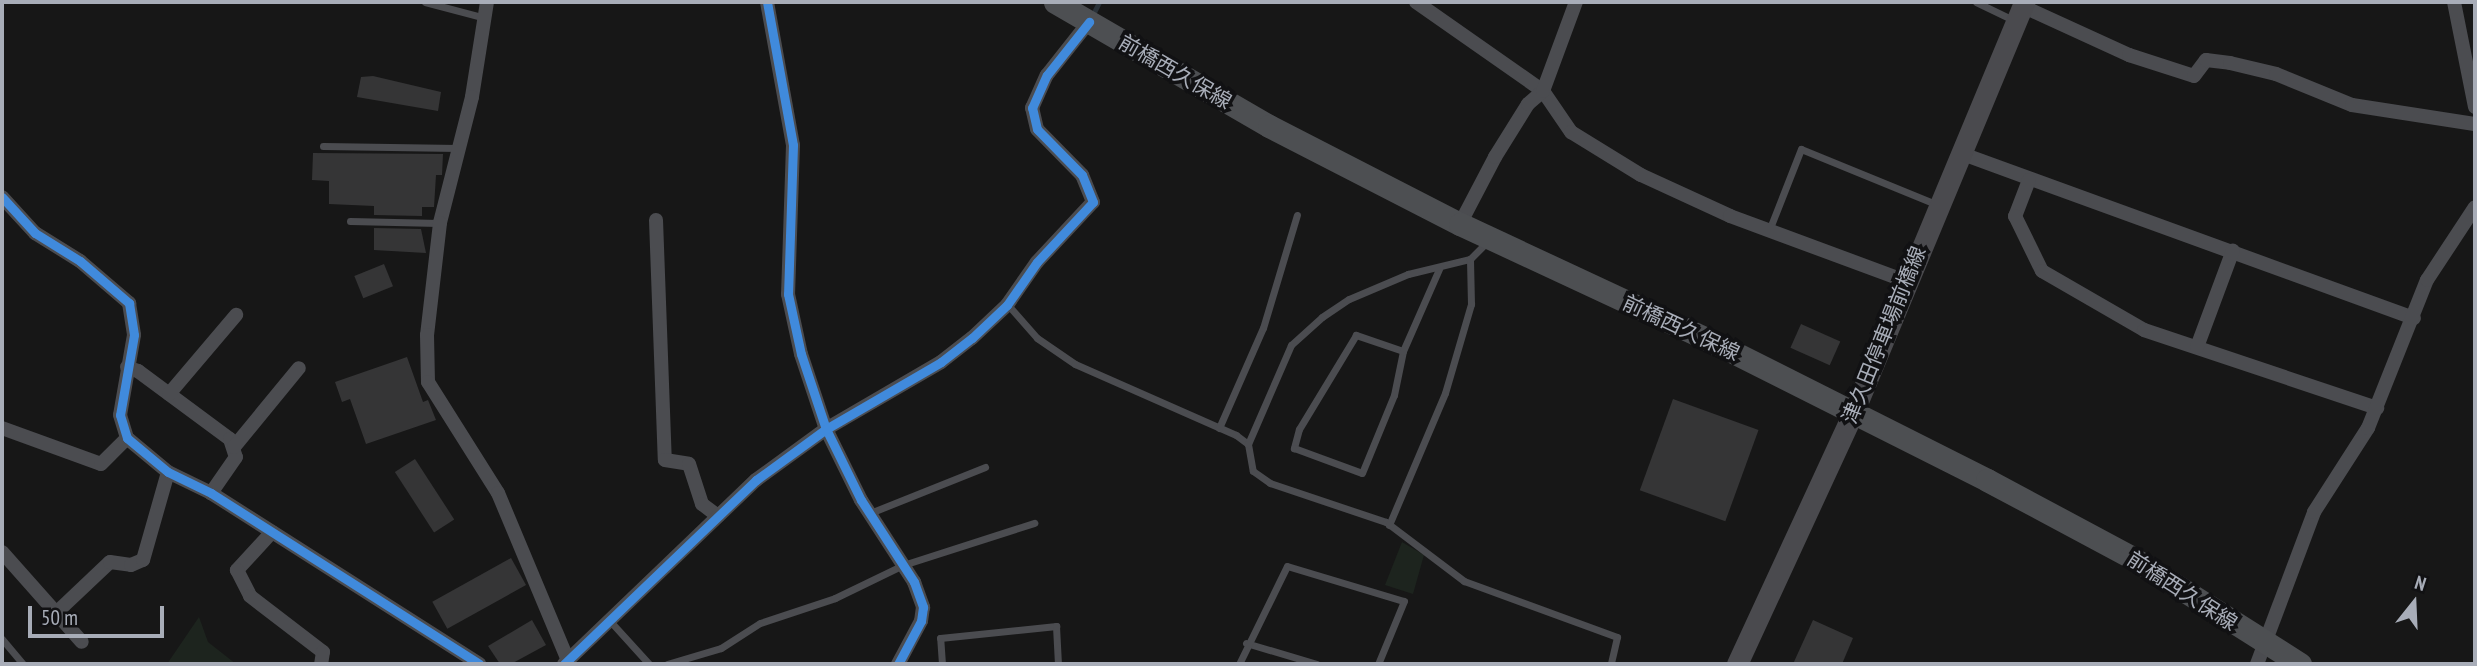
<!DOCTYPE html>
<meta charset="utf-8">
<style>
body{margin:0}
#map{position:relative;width:2477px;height:666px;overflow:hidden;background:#171717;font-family:"PT Sans Narrow","Noto Sans JP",sans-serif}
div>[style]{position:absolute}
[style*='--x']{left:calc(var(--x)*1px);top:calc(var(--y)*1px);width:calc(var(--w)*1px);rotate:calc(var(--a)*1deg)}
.green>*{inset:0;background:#1d241e}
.stream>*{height:5px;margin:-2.5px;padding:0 2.5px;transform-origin:2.5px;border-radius:2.5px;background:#2a3239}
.building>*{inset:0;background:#353536;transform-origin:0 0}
.service>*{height:7px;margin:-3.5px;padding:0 3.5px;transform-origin:3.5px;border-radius:3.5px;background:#4b4c50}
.minor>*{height:14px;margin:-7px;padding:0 7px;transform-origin:7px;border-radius:7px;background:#4b4c50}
.secondary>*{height:21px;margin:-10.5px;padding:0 10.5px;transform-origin:10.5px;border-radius:10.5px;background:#4a4a4e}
.primary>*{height:23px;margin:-11.5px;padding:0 11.5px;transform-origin:11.5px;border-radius:11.5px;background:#4d4f52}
.cycleway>*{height:9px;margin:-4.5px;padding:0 4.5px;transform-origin:4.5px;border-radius:4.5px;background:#408adc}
span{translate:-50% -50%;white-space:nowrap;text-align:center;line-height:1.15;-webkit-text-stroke:7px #111113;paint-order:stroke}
.street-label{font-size:21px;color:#a8adb8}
.frame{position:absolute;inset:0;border:4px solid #a8adb8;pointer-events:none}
.north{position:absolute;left:2379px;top:568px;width:70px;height:70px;-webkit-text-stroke:5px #111113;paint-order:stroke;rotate:18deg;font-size:19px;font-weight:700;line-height:28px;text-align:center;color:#a8adb8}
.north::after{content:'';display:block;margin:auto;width:24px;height:32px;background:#a8adb8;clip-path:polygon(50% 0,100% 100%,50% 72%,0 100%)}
.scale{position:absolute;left:28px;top:606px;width:136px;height:32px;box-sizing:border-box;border:4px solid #a8adb8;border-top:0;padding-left:9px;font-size:21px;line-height:24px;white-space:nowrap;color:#a8adb8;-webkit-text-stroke:5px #111113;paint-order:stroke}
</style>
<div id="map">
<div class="green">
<div style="clip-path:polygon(1402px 542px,1424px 555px,1413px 594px,1385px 585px)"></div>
<div style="clip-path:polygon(199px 617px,208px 642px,236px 664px,167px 664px)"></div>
</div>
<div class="stream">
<div style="--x:1091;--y:18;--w:18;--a:-63"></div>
</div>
<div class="building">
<div style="clip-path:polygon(373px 76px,441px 92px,438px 111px,357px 97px,361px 77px)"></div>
<div style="clip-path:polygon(313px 153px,443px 154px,442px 175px,436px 175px,434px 207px,422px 207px,422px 216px,374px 215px,374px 206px,329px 204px,329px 181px,312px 180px)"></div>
<div style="clip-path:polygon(374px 228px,421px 229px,426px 253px,374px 250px)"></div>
<div style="left:384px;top:264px;width:24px;height:32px;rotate:68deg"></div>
<div style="left:1801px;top:324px;width:43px;height:26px;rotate:24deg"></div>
<div style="clip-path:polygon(407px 357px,423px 402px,428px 400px,436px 420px,366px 444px,350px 399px,342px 402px,335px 382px)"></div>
<div style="left:1673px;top:399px;width:91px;height:97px;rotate:20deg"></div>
<div style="left:415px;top:459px;width:72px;height:24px;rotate:57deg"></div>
<div style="left:511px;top:558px;width:31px;height:90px;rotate:61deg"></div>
<div style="clip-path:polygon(532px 620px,546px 645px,511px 664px,500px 664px,488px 646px)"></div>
<div style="clip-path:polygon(1813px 620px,1853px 638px,1842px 664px,1793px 664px)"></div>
</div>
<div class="service">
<div style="--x:425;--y:2;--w:62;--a:14.9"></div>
<div style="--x:1976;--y:2;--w:41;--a:25.9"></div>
<div style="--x:323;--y:146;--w:135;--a:0.8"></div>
<div style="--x:350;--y:221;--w:89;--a:1.3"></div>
<div style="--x:1770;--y:228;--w:85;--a:-68.6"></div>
<div style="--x:1801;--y:149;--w:148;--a:22.2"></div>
<div style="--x:1008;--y:305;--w:44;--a:48.7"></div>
<div style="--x:1037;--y:338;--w:46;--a:34.4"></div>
<div style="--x:1075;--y:364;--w:176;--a:23.8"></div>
<div style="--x:1236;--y:435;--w:15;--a:37"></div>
<div style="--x:1248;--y:444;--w:27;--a:80"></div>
<div style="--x:1253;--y:471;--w:21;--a:35"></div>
<div style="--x:1270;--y:483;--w:122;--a:18.6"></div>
<div style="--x:1386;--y:522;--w:98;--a:37.1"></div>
<div style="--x:1464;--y:581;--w:163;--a:20.1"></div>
<div style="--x:1617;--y:637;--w:28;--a:103"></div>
<div style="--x:1403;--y:351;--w:50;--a:-161.2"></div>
<div style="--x:1356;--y:335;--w:110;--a:121.2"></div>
<div style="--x:1299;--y:429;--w:20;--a:105"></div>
<div style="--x:1294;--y:448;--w:72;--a:20.2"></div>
<div style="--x:1362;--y:473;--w:84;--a:-67.7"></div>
<div style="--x:1394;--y:395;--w:45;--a:-78.4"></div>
<div style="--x:1403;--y:351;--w:90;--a:-66.3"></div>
<div style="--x:1219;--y:428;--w:109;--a:-66.3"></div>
<div style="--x:1263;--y:328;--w:118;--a:-73.3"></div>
<div style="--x:1248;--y:444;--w:108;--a:-66.5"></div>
<div style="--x:1291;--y:345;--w:42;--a:-42.1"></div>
<div style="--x:1322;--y:317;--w:32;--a:-34"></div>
<div style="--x:1349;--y:299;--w:64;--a:-23"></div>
<div style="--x:1408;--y:274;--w:64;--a:-13.6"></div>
<div style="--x:1470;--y:259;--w:24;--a:-45"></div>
<div style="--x:870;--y:513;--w:124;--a:-21.8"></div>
<div style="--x:1389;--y:525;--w:143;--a:-67"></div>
<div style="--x:1445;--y:393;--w:93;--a:-73.7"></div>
<div style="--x:1471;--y:304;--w:45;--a:-91.3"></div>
<div style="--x:610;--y:621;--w:58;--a:47.8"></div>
<div style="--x:2;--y:639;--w:33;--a:50"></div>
<div style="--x:1246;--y:643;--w:74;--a:16.5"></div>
<div style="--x:667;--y:664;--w:56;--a:-16.5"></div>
<div style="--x:721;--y:648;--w:46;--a:-32.7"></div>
<div style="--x:760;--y:623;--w:79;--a:-18.4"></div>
<div style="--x:835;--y:598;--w:76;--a:-25.9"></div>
<div style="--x:903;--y:565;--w:138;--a:-17.8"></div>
<div style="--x:942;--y:664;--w:26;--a:-94"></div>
<div style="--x:940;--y:638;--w:117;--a:-5.9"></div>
<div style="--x:1056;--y:626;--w:38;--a:87"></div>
<div style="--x:1239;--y:664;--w:109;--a:-63.9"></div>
<div style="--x:1287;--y:566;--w:122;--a:16.7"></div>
<div style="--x:1404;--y:601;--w:68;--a:112.4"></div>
</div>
<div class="minor">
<div style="--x:487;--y:2;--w:96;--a:99"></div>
<div style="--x:472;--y:97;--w:130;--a:104.3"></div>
<div style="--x:440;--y:223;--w:113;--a:96.6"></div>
<div style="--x:427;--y:335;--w:47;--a:88.8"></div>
<div style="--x:428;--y:382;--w:131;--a:57.8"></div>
<div style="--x:498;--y:493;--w:181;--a:67.3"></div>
<div style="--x:767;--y:2;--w:145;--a:79.7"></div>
<div style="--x:793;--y:145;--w:149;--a:91.9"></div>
<div style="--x:788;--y:294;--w:61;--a:77.8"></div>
<div style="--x:801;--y:354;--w:79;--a:71.6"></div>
<div style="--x:826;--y:429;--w:79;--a:63.8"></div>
<div style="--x:861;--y:500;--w:98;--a:57.1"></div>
<div style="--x:914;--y:582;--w:27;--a:70"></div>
<div style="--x:923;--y:607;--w:14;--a:98"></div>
<div style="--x:921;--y:621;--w:49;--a:118.1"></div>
<div style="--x:1416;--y:2;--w:155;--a:35"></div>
<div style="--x:1543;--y:91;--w:50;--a:55.7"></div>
<div style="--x:1571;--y:132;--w:82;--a:31.6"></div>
<div style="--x:1641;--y:175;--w:98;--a:24.7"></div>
<div style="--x:1730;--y:216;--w:188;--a:20.3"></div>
<div style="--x:2454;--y:2;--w:107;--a:78.7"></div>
<div style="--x:2022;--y:6;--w:118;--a:24.6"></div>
<div style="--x:2129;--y:55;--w:68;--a:17.9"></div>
<div style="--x:2194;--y:76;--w:20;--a:-53"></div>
<div style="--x:2206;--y:60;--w:24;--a:7"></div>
<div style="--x:2230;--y:63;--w:47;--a:13.4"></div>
<div style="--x:2276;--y:74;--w:82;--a:22.2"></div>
<div style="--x:2352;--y:105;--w:124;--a:8.8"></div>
<div style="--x:1960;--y:153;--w:483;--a:20"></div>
<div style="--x:2029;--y:180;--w:39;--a:111"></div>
<div style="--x:2015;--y:216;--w:61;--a:63.9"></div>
<div style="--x:2042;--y:271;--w:118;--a:30"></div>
<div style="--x:2144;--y:330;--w:246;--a:18.5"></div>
<div style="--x:2;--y:197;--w:49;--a:47.5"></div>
<div style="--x:35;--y:233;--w:53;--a:31.9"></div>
<div style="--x:80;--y:261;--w:65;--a:40.6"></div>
<div style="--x:129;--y:303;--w:32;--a:81"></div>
<div style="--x:134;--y:335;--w:81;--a:99.9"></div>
<div style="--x:120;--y:415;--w:24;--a:73"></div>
<div style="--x:127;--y:438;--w:53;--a:39.7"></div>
<div style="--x:168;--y:472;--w:48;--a:26"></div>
<div style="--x:211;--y:493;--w:318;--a:32.5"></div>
<div style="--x:656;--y:220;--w:240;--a:87.9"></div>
<div style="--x:665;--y:460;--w:24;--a:9"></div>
<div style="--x:689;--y:464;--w:42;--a:72"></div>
<div style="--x:702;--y:504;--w:20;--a:37"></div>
<div style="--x:1460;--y:224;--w:76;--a:-62.4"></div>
<div style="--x:1495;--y:157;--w:62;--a:-58.1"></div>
<div style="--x:1528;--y:104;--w:20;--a:-41"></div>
<div style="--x:1543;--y:91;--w:95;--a:-69.7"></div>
<div style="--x:2197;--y:347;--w:103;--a:-69.6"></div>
<div style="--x:127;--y:367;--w:12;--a:20"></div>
<div style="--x:138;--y:371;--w:114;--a:36.5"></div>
<div style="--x:230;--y:439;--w:19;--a:72"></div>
<div style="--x:236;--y:457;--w:44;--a:124.8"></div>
<div style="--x:169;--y:394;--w:104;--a:-49.7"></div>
<div style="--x:2;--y:428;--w:105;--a:20"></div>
<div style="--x:101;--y:464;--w:37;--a:-45"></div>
<div style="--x:234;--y:447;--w:102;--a:-50.6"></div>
<div style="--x:272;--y:532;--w:52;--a:132.6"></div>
<div style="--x:237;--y:570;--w:29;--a:63"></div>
<div style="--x:250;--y:596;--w:92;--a:37.5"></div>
<div style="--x:323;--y:652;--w:12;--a:99"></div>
<div style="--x:2;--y:552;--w:120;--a:48.4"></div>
<div style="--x:56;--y:613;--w:74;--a:-43.4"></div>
<div style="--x:110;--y:562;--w:21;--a:8"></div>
<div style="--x:131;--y:565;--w:13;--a:-23"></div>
<div style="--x:143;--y:560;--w:91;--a:-74.1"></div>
<div style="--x:564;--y:664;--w:266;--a:-43.8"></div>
<div style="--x:756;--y:480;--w:87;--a:-36.1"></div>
<div style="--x:826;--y:429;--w:133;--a:-30.2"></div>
<div style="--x:941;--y:362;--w:39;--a:-38"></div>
<div style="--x:972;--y:338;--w:48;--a:-43.3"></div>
<div style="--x:1007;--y:305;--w:52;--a:-55.1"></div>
<div style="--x:1037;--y:262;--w:82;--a:-47"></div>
<div style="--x:1093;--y:202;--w:29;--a:-112"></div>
<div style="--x:1082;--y:175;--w:64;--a:-134.4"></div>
<div style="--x:1037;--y:129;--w:22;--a:-103"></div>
<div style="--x:1032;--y:108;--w:36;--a:-66"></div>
<div style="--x:1047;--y:75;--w:68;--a:-51.6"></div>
<div style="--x:2257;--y:664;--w:162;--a:-69.4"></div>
<div style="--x:2314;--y:512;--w:100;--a:-57.3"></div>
<div style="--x:2368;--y:428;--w:159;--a:-68.3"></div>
<div style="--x:2427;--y:280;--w:87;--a:-56.7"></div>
</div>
<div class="secondary">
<div style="--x:1737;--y:664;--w:279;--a:-65.2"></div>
<div style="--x:1854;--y:411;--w:443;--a:-67.4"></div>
</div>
<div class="primary">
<div style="--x:1055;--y:2;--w:247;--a:30.1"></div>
<div style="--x:1269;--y:126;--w:215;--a:27.2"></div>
<div style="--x:1460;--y:224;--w:279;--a:25"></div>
<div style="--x:1713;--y:342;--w:307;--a:26.7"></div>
<div style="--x:1987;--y:480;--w:163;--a:28.1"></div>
<div style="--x:2131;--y:557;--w:200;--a:32.3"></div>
</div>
<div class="cycleway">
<div style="--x:767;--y:2;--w:145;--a:79.7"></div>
<div style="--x:793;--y:145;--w:149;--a:91.9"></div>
<div style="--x:788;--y:294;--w:61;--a:77.8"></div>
<div style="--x:801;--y:354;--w:79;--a:71.6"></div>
<div style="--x:826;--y:429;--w:79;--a:63.8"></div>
<div style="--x:861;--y:500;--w:98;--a:57.1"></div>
<div style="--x:914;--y:582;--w:27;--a:70"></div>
<div style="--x:923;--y:607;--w:14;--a:98"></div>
<div style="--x:921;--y:621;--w:49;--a:118.1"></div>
<div style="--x:2;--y:197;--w:49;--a:47.5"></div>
<div style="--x:35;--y:233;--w:53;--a:31.9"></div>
<div style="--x:80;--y:261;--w:65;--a:40.6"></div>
<div style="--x:129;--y:303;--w:32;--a:81"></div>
<div style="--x:134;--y:335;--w:81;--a:99.9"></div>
<div style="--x:120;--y:415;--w:24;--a:73"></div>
<div style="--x:127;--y:438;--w:53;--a:39.7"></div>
<div style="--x:168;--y:472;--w:48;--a:26"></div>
<div style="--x:211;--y:493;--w:318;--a:32.5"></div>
<div style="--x:564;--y:664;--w:266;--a:-43.8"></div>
<div style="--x:756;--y:480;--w:87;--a:-36.1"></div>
<div style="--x:826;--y:429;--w:133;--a:-30.2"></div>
<div style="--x:941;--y:362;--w:39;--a:-38"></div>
<div style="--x:972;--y:338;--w:48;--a:-43.3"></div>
<div style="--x:1007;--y:305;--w:52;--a:-55.1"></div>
<div style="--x:1037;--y:262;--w:82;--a:-47"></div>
<div style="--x:1093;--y:202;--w:29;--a:-112"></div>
<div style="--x:1082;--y:175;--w:64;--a:-134.4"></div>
<div style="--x:1037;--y:129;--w:22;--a:-103"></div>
<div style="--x:1032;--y:108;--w:36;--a:-66"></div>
<div style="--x:1047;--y:75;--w:68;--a:-51.6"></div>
</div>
<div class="street-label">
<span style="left:1175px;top:72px;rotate:30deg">前橋西久保線</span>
<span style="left:1681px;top:328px;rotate:25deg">前橋西久保線</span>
<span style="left:1884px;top:335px;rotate:-68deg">津久田停車場前橋線</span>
<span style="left:2182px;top:591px;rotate:33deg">前橋西久保線</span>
</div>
<div class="frame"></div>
<div class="north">N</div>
<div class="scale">50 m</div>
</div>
